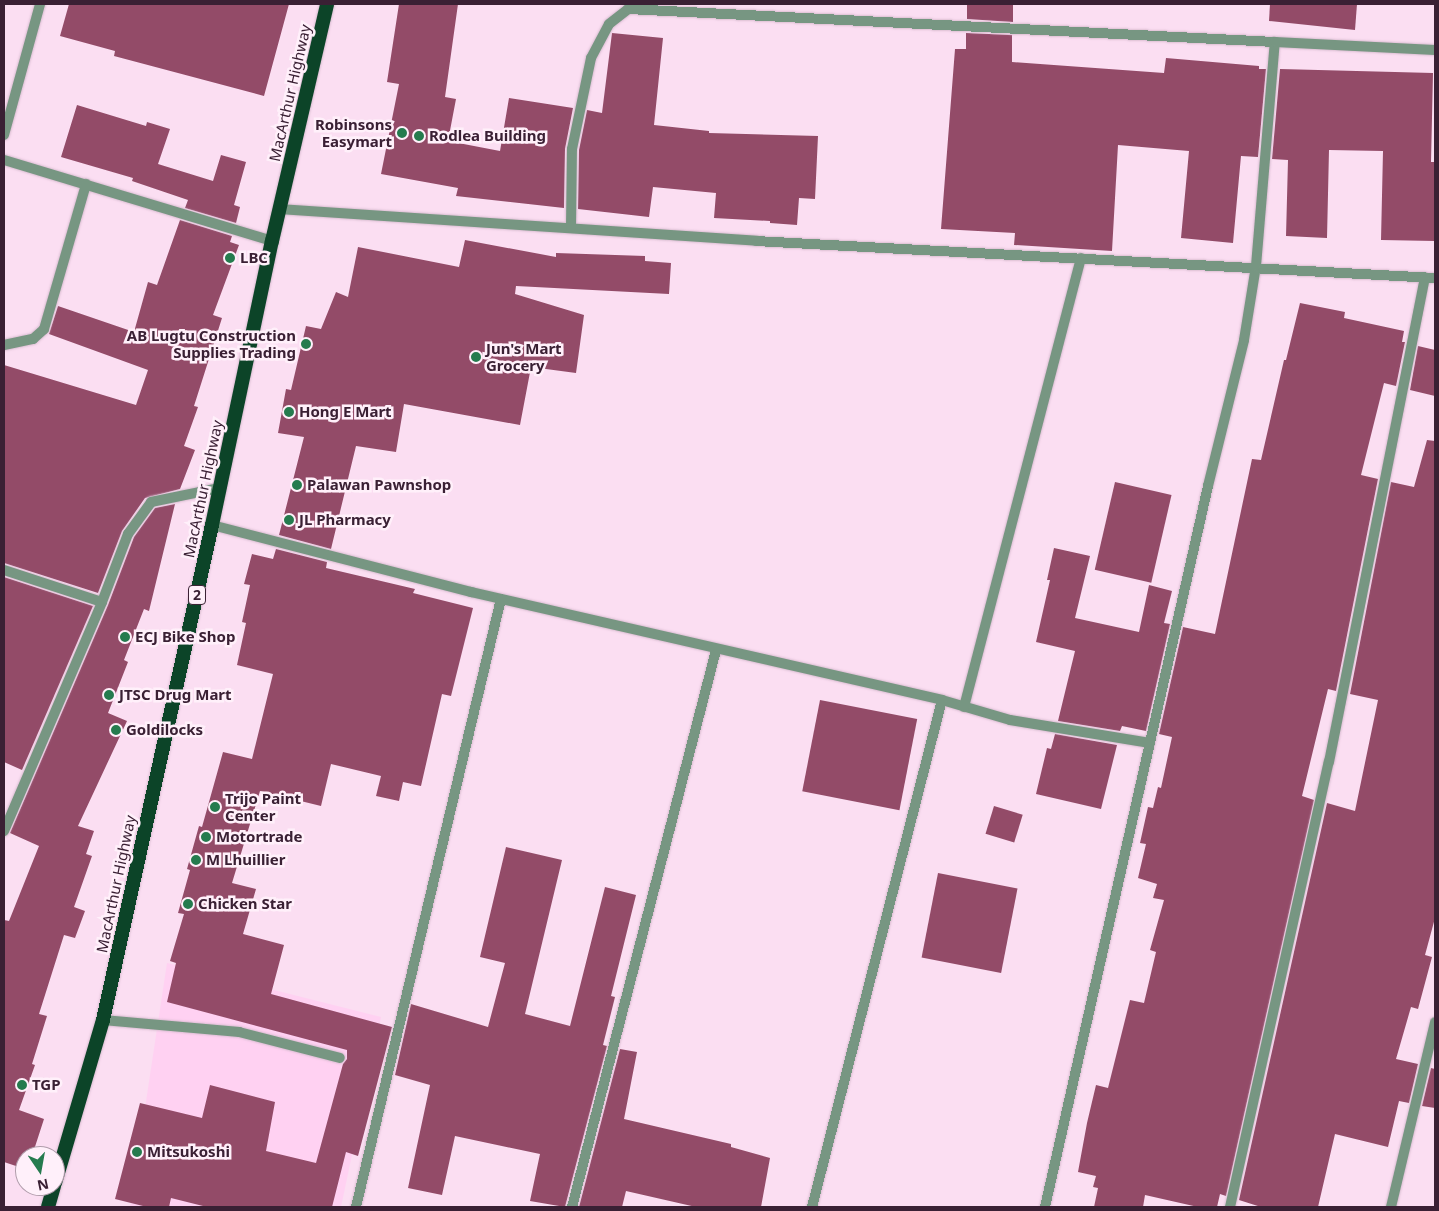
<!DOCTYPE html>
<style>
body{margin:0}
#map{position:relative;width:1439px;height:1211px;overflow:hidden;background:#fbdef2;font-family:"Noto Sans",sans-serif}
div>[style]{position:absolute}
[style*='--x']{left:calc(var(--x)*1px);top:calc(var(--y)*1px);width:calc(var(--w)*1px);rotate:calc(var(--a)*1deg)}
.built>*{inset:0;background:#ffd1f2}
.building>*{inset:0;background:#934b68;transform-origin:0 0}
.roads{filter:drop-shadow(0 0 1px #d8bcd0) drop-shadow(0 0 1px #d8bcd0)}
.service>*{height:10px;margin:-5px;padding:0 5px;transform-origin:5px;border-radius:5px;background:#779682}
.minor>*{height:10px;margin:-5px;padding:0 5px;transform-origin:5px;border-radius:5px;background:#779682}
.trunk>*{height:14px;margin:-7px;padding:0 7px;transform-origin:7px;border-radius:7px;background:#0c4428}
.dots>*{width:14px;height:14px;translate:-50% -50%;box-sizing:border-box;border:2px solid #fff0fa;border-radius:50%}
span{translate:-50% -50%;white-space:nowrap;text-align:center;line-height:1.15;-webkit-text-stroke:5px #fff0fa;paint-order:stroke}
.shield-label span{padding:1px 4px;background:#fff0fa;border:1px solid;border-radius:4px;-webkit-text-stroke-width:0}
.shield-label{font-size:14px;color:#3a2034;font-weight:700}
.street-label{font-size:15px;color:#3a2034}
.poi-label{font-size:15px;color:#3a2034;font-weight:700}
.right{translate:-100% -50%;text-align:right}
.left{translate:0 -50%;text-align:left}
.frame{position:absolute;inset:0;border:5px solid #3a2034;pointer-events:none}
.north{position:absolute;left:15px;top:1146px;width:50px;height:50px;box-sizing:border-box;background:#fff0fa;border:1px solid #b09dab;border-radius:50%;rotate:168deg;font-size:14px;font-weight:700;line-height:20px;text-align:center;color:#3a2034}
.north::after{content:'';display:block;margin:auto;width:18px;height:22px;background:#257b4e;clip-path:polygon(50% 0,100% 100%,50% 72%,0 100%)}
</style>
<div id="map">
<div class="built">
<div style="clip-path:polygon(167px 963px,381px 1017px,341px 1207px,130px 1207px)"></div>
</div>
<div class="building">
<div style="clip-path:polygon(69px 4px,289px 4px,264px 96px,114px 56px,115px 51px,60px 36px)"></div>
<div style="clip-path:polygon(399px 4px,458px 4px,445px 97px,456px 99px,448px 141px,500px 151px,509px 98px,573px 108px,565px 149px,564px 208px,456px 196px,458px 188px,381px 174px,399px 84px,387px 82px)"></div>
<div style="clip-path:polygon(967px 4px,1013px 4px,1013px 22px,967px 19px)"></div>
<div style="clip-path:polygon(1270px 4px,1357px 4px,1355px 30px,1269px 21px)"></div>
<div style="clip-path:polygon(612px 33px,663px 38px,654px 125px,709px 131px,709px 133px,818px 136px,815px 199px,799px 198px,797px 225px,770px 223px,770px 221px,714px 218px,716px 193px,653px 187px,649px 217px,578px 209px,579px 150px,587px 110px,602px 113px)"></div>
<div style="clip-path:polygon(966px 33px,1012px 35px,1012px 62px,1164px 73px,1166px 58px,1259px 66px,1259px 69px,1266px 69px,1258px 157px,1241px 156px,1233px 243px,1181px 238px,1189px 151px,1118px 145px,1112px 251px,1014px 245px,1015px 233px,941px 229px,955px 49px,966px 49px)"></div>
<div style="clip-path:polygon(1280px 69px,1433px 73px,1431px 162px,1435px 162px,1435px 241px,1381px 240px,1383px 151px,1329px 150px,1327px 238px,1286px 236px,1288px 160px,1272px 159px)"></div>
<div style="clip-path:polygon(77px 105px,146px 126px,147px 122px,170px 129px,158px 164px,213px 181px,221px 155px,246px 162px,234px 205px,240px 207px,236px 223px,185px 208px,188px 200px,132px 181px,133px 178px,61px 157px)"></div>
<div style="clip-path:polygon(180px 220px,232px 236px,230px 242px,239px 245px,213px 315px,222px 318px,194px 406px,198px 407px,184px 446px,195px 450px,180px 489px,145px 498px,122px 531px,98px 593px,4px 563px,4px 365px,136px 405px,148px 370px,49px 334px,58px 306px,134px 332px,148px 282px,157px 285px)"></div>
<div style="clip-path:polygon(465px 240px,556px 257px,556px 253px,645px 256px,645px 261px,671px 263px,669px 294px,516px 286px,515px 294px,584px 315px,576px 373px,531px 367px,520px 425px,404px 404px,396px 452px,356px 446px,331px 549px,279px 535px,304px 437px,278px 433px,286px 389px,291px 390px,306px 326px,321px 329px,336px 292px,348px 297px,358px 247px,459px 267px)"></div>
<div style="clip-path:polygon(1300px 303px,1345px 312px,1344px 318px,1404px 331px,1402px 342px,1405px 342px,1396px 386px,1384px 383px,1361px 475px,1378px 479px,1336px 691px,1328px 689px,1302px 796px,1314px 800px,1226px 1196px,1220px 1194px,1217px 1207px,1198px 1207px,1145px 1195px,1143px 1207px,1094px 1207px,1098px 1188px,1093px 1187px,1096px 1176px,1078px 1172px,1087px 1123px,1096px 1085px,1108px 1088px,1130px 1000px,1144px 1003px,1156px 952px,1150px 950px,1164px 900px,1153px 898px,1157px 884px,1138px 878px,1146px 844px,1140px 843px,1148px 807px,1153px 808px,1158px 787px,1161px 788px,1172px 737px,1159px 734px,1183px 627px,1215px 634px,1252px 459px,1261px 460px,1284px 360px,1286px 360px)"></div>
<div style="clip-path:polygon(1418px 346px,1435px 350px,1435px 396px,1410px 390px)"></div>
<div style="clip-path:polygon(1427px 440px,1435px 441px,1435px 918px,1425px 955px,1432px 957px,1418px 1009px,1411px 1007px,1396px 1059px,1418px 1064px,1409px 1103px,1399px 1101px,1388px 1147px,1335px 1134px,1318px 1207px,1261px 1207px,1239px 1200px,1327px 803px,1355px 811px,1378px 700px,1350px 694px,1391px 482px,1414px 487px)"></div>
<div style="left:1115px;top:482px;width:58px;height:90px;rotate:13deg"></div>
<div style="clip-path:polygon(175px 504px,149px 611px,144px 609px,124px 660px,128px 662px,108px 713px,127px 721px,78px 826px,94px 831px,86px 854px,92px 856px,74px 907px,85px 911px,75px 938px,64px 935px,39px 1014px,47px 1016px,32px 1064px,35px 1065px,19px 1110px,44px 1119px,32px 1156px,25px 1156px,25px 1169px,4px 1162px,4px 920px,9px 921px,39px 846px,10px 833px,108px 605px,134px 537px,155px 508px)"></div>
<div style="clip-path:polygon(1054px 548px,1090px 556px,1075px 618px,1139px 632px,1149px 585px,1172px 591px,1164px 623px,1170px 624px,1146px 731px,1122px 726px,1120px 731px,1058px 721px,1075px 651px,1036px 642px,1050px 580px,1047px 580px)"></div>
<div style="clip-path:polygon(276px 549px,327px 562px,326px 568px,415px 589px,413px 593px,473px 608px,451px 696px,442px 694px,421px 786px,403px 782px,399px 801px,376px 796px,381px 776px,331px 764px,321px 806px,260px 791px,232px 883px,256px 889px,243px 934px,284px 945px,271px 994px,392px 1027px,358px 1156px,346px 1152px,332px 1207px,207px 1207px,171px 1198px,169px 1207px,147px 1207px,115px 1199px,140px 1103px,202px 1118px,210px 1085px,275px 1102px,266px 1151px,316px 1163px,343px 1064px,347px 1059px,347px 1050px,167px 1002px,176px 963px,170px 961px,184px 914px,178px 913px,190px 870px,187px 869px,199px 826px,202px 827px,223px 752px,252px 759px,273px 674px,237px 665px,246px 623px,242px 622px,250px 585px,244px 584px,252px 554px,273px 559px)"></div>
<div style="clip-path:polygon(4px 577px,93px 606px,22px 770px,4px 762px)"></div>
<div style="left:820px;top:700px;width:99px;height:93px;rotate:11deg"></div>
<div style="clip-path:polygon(1055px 734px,1117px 745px,1101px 809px,1036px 794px,1047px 748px,1051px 749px)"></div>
<div style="left:994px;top:806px;width:30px;height:29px;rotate:17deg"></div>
<div style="clip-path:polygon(506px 847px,562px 860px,525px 1014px,570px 1026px,605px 887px,636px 895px,611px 996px,615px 997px,603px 1045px,607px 1046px,565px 1207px,530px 1201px,540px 1154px,455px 1136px,442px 1195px,408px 1188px,430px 1085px,395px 1075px,411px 1004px,488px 1027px,505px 963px,480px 957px)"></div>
<div style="left:938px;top:873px;width:81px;height:86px;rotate:11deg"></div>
<div style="clip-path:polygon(620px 1049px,637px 1052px,624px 1119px,731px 1144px,731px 1147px,770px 1158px,761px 1207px,696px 1207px,626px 1191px,622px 1207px,579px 1207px)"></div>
<div style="clip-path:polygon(1431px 1068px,1435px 1069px,1435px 1108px,1422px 1106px)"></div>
</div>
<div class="roads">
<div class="service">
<div style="--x:103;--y:1020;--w:137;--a:5"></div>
<div style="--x:239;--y:1032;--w:104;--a:14.4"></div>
</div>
<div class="minor">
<div style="--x:4;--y:135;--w:136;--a:-74.6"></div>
<div style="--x:4;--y:160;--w:280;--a:16.8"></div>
<div style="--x:280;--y:209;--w:477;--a:3.8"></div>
<div style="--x:756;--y:241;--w:680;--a:3.12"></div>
<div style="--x:571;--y:227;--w:78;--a:-89.3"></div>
<div style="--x:572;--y:149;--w:93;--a:-78.2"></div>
<div style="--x:591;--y:58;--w:38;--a:-62"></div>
<div style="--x:609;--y:24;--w:24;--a:-38"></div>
<div style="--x:628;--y:9;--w:648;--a:2.92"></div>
<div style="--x:4;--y:345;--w:30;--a:-12"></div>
<div style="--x:33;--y:339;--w:15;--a:-42"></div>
<div style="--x:44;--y:329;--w:151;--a:-73.8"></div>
<div style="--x:212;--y:525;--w:268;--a:14.5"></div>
<div style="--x:471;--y:592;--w:483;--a:12.9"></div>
<div style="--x:942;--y:700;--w:71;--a:16.4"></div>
<div style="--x:1010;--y:720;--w:142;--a:9.3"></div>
<div style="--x:4;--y:570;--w:103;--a:18.1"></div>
<div style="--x:964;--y:707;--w:464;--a:-75.4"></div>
<div style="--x:4;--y:831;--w:249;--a:-66.8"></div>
<div style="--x:102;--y:602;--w:73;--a:-69.1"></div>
<div style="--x:128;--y:534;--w:39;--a:-54"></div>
<div style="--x:151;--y:502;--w:69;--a:-11.6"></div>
<div style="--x:356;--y:1207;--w:625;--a:-76.59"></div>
<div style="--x:572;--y:1207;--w:575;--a:-75.5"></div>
<div style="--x:812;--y:1207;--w:523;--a:-75.62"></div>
<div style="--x:1045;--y:1207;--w:739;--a:-77.26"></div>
<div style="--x:1208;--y:486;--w:150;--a:-76.1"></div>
<div style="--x:1244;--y:340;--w:75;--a:-80.8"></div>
<div style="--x:1256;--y:266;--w:225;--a:-85.2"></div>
<div style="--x:1275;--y:42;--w:160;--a:2.9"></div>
<div style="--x:1230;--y:1207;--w:456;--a:-77.5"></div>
<div style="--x:1329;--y:762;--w:494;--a:-78.8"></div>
<div style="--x:1391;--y:1207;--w:190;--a:-76.6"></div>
</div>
<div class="trunk">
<div style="--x:55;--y:1183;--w:170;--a:-73.6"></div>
<div style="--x:103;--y:1020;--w:507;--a:-77.58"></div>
<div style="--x:212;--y:525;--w:290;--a:-78.1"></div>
<div style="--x:272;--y:241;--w:243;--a:-76.9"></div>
<div style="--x:48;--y:1207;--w:22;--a:-74"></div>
</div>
</div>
<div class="dots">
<div style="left:402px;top:133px;background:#257b4e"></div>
<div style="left:419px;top:136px;background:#257b4e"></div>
<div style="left:230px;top:258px;background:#257b4e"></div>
<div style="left:306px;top:344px;background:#257b4e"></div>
<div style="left:476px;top:357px;background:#257b4e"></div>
<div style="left:289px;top:412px;background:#257b4e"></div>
<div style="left:297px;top:485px;background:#257b4e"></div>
<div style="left:289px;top:520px;background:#257b4e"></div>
<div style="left:125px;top:637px;background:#257b4e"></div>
<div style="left:109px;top:695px;background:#257b4e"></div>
<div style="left:116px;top:730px;background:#257b4e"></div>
<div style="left:215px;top:807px;background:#257b4e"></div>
<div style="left:206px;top:837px;background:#257b4e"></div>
<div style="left:196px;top:860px;background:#257b4e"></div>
<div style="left:188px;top:904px;background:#257b4e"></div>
<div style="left:22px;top:1085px;background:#257b4e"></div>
<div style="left:137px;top:1152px;background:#257b4e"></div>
</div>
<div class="shield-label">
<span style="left:197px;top:595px">2</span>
</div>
<div class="street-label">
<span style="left:290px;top:93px;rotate:-77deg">MacArthur Highway</span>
<span style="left:203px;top:489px;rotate:-78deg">MacArthur Highway</span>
<span style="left:116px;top:884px;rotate:-78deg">MacArthur Highway</span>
</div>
<div class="poi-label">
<span class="right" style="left:392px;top:133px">Robinsons<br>Easymart</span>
<span class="left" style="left:429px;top:136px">Rodlea Building</span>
<span class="left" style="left:240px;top:258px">LBC</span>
<span class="right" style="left:296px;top:344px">AB Lugtu Construction<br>Supplies Trading</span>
<span class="left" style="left:486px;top:357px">Jun's Mart<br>Grocery</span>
<span class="left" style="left:299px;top:412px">Hong E Mart</span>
<span class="left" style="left:307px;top:485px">Palawan Pawnshop</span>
<span class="left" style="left:299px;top:520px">JL Pharmacy</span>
<span class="left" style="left:135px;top:637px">ECJ Bike Shop</span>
<span class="left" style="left:119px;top:695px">JTSC Drug Mart</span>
<span class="left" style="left:126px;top:730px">Goldilocks</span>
<span class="left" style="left:225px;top:807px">Trijo Paint<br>Center</span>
<span class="left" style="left:216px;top:837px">Motortrade</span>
<span class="left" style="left:206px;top:860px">M Lhuillier</span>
<span class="left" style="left:198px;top:904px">Chicken Star</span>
<span class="left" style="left:32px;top:1085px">TGP</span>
<span class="left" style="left:147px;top:1152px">Mitsukoshi</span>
</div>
<div class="frame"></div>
<div class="north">N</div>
</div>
